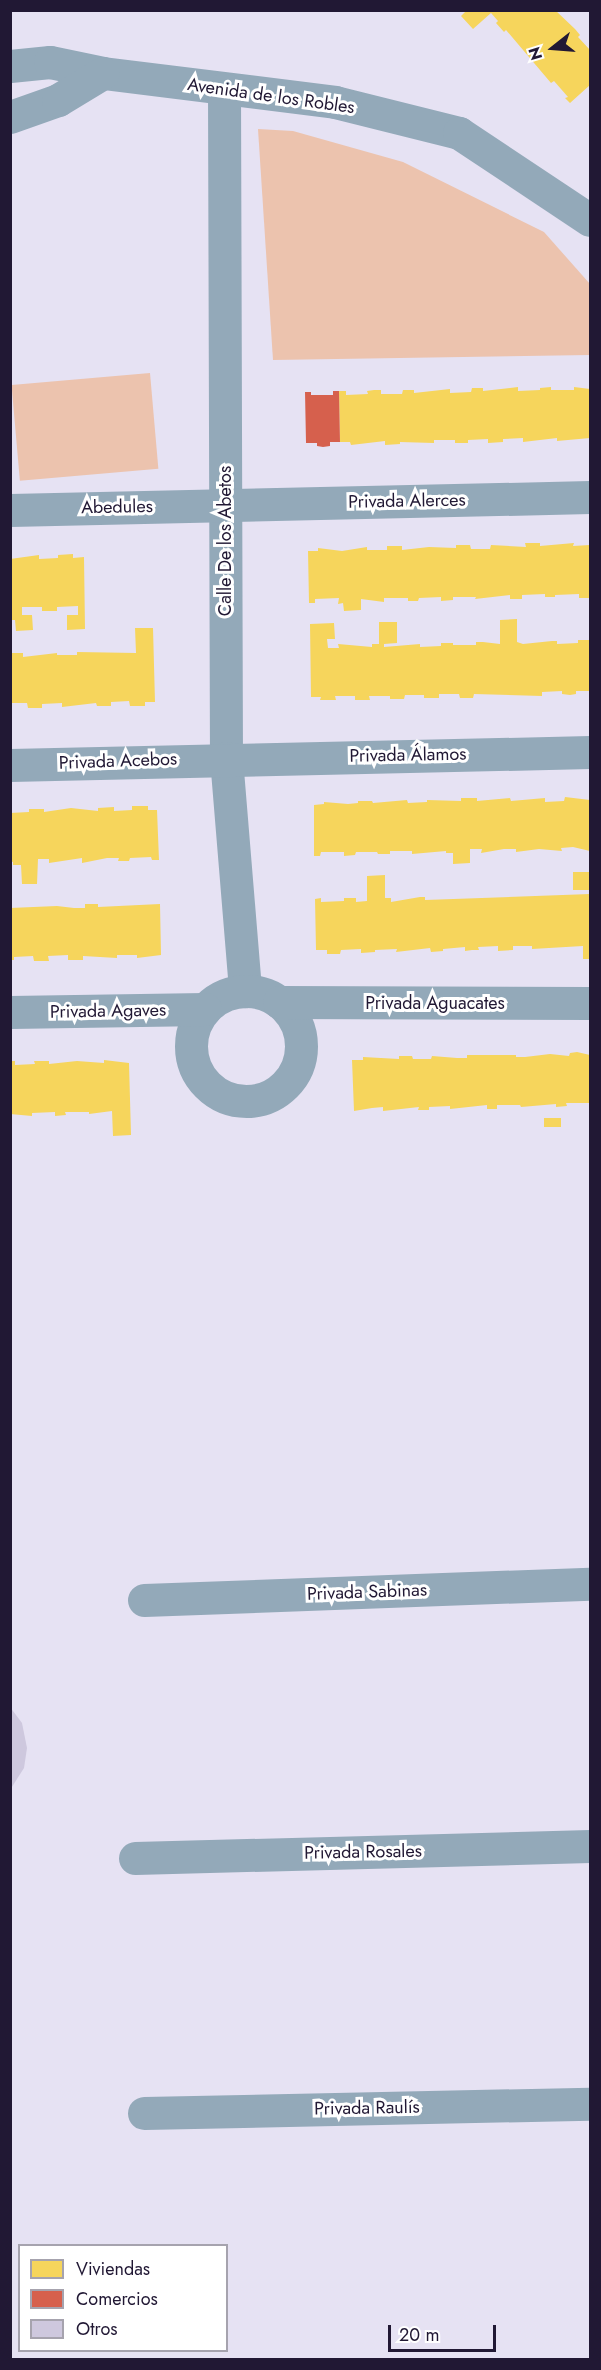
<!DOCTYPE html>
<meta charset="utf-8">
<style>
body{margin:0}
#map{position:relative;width:601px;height:2370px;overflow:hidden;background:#e6e2f3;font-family:Jost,sans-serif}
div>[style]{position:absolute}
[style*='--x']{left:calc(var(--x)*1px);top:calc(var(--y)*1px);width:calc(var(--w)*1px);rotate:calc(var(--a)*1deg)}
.green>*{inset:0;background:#ecc3ae;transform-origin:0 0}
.homes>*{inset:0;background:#f6d55c;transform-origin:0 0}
.shops>*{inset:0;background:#d6604d}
.building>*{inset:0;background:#cec8de}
.street>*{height:33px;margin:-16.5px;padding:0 16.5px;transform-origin:16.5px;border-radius:16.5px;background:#93a9b9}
.street>.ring{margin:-16.5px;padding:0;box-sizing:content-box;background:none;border:33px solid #93a9b9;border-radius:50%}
span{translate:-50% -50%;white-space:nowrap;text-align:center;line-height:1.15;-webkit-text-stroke:6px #fff;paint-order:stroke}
.street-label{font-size:18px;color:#211834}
.frame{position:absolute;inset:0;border:12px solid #211834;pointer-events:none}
.legend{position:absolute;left:18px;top:2244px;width:210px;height:108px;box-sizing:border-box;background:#fff;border:2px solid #a6a3ae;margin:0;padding:8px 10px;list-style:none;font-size:18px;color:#211834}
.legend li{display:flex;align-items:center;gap:12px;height:30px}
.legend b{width:30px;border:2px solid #a6a3ae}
.north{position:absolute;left:523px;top:18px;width:60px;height:60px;-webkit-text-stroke:4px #fff;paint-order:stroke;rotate:253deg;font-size:16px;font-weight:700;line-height:24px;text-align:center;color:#211834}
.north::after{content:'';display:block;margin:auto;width:21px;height:27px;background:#211834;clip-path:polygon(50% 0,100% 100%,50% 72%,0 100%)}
.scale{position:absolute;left:388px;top:2325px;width:108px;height:27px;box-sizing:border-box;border:3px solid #211834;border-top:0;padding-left:8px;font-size:18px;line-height:21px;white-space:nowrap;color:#211834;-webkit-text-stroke:4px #fff;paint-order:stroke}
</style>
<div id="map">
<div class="green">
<div style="clip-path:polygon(258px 129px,293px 131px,403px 162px,544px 232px,590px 284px,590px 355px,273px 360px)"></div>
<div style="left:150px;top:373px;width:96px;height:139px;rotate:85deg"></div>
</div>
<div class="homes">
<div style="clip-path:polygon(467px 10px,555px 10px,575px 29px,580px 35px,578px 37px,590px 50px,590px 85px,570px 103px,565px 98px,568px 97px,554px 81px,551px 83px,506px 30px,504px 32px,496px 23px,498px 21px,491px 13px,473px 29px,461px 16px)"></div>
<div style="clip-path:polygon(518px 387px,518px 391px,540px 390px,540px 388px,551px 387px,551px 390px,574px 390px,574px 387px,590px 389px,590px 438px,557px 441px,557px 438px,523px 442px,523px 438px,503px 439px,503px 442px,488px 443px,488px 439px,468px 440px,468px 443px,455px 443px,455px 440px,434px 440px,434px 443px,400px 442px,400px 444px,385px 445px,385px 441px,351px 445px,350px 442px,340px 442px,339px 391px,346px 391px,346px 395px,368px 394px,367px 391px,374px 390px,381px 390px,381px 394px,402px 394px,403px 390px,414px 390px,414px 393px,450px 389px,450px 393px,471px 392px,472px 388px,483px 388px,483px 391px)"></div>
<div style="clip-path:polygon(525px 543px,540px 543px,540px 546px,574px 543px,573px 546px,590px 545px,590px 598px,579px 598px,579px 594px,555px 595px,555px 597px,545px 597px,545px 594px,522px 595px,522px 599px,510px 599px,510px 595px,475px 599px,476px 597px,453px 597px,453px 600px,441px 601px,441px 597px,419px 598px,418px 601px,408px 601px,408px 598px,384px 598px,384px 602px,361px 599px,361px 610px,344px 611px,343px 603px,338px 604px,339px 598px,315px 599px,315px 603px,309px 603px,308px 551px,318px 551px,318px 548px,342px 551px,367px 547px,367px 550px,387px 550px,387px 546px,402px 546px,402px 550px,429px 547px,456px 548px,456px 545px,470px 545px,471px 549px,490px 549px,491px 545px,526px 547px)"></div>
<div style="clip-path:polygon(73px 554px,73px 558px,84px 557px,85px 629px,67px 630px,67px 615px,78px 615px,78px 606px,57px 607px,57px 611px,42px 611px,42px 607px,22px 607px,22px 615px,32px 615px,33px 630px,16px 631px,15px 620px,10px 620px,10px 559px,39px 555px,39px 559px,58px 558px,58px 555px)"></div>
<div style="clip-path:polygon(517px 619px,517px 642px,523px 644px,552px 641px,557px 641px,557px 644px,578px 643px,578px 640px,590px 640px,590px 691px,576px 691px,576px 694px,570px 695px,562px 694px,562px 691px,542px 692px,542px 696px,474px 694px,473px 698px,460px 698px,459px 694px,439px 694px,439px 698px,424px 698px,424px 695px,405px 695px,404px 699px,390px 699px,390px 696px,369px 696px,370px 700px,355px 700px,355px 696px,335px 696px,336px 700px,320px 700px,321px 697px,311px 697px,310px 624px,334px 623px,335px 639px,327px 639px,328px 648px,339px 648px,338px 644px,372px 647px,372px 644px,379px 644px,379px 622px,397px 622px,397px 643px,384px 644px,384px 647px,420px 644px,420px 647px,441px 646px,441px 643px,453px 643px,453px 645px,476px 645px,476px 642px,483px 642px,500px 644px,500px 620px)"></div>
<div style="clip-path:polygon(135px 628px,153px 628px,155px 702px,145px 702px,145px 706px,130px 706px,129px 701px,111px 702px,111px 706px,97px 706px,96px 703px,62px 707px,62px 703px,42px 704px,42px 708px,28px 708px,27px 703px,10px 703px,10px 653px,23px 653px,23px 657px,57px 653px,57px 655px,77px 655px,77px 652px,136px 653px)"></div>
<div style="clip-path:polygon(565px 797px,590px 800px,590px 851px,573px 847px,561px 848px,562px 851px,539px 849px,516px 852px,516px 849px,504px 849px,481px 853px,482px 849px,470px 849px,470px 863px,453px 864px,453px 853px,446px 853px,446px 851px,412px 854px,412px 851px,390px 851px,390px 854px,378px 854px,377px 852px,356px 852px,355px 855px,344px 856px,344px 852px,321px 852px,320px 856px,314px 856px,314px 805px,324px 804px,324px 802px,348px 804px,358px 803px,358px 801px,372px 801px,373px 803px,407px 800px,408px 803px,427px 802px,427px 800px,461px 801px,461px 798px,477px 798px,477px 801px,510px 798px,511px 801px,545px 798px,545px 802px,564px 801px)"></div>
<div style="clip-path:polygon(132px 806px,148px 806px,148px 810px,157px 810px,159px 860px,152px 860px,151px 857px,130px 858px,129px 861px,118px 861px,119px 858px,107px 858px,82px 863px,82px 858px,49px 863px,49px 859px,38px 859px,37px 884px,22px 884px,21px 865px,13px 865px,13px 862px,10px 861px,10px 813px,29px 812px,29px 809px,44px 809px,44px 812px,71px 808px,98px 811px,98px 808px,114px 807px,114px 811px,132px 810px)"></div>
<div style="left:573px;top:872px;width:17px;height:18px"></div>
<div style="clip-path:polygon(385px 875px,385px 898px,391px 898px,391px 902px,420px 897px,425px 897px,425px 900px,590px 894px,590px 959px,583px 959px,583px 946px,532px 949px,532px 946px,513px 946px,513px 950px,498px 951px,498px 946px,478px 947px,479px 950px,472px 950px,465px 951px,465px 947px,443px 949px,443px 951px,431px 952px,430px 948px,396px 952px,397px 949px,375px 950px,375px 952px,361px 953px,361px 949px,341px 950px,340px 954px,327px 954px,327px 950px,316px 950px,315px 899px,321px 898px,321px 902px,344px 901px,344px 898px,356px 898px,356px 902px,367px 901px,367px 876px)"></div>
<div style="clip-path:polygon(85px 904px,98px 904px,98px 907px,160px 904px,161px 955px,137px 958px,137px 955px,117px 955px,117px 958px,83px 956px,83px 960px,68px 960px,68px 955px,48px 956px,49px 961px,34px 961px,33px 956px,14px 957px,14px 960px,10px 960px,10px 908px,57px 906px,74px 908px,85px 908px)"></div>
<div style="clip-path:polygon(577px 1052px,590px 1055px,590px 1103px,566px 1103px,567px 1106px,556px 1107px,556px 1104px,521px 1107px,520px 1105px,497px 1105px,497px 1109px,487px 1109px,487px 1105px,450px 1109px,450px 1106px,429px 1107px,429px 1110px,418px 1110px,419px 1107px,383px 1111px,383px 1107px,372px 1108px,354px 1111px,352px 1060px,363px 1060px,363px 1057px,399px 1059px,399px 1056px,412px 1056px,413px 1059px,431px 1059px,432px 1056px,457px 1058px,467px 1058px,467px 1055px,516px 1055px,516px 1057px,525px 1057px,550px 1054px,569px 1056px,570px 1053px)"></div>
<div style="clip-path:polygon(104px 1060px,129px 1063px,131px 1135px,113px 1136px,112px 1111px,89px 1114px,89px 1112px,65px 1112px,66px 1115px,55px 1116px,55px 1112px,32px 1113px,32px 1116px,10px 1114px,10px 1061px,15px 1061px,15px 1065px,35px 1064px,34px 1061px,49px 1061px,49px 1064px,77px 1061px,104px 1063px)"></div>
<div style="left:561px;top:1118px;width:9px;height:17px;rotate:90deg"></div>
</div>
<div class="shops">
<div style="clip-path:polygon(333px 391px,339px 391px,340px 442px,330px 442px,330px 446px,323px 447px,317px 446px,317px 443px,306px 443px,305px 392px,311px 392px,311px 395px,333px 395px)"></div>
</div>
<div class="building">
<div style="clip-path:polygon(10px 1707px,22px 1723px,27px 1748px,24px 1768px,10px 1790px)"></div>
</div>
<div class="street">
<div style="--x:10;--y:66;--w:40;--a:-5.7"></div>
<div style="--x:50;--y:62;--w:54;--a:11.7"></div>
<div style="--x:103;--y:73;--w:234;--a:7.1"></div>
<div style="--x:335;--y:102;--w:128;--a:14"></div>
<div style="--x:459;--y:133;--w:157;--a:33.6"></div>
<div style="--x:224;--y:89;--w:669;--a:89.83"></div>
<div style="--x:226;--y:758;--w:234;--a:85.3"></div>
<div style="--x:10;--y:117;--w:51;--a:-19.5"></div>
<div style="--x:58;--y:100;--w:52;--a:-31"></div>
<div style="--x:10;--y:510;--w:580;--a:-1.28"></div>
<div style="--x:10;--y:765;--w:580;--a:-1.28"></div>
<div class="ring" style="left:191px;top:991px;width:77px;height:77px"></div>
<div style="--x:279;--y:1002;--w:311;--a:0.2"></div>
<div style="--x:10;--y:1012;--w:195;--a:-0.9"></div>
<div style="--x:144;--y:1600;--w:446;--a:-2.1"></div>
<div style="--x:135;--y:1858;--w:455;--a:-1.5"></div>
<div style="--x:144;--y:2113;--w:446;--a:-1.2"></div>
</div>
<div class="street-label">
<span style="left:271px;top:96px;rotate:8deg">Avenida de los Robles</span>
<span style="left:407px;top:501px;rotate:-1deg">Privada Alerces</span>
<span style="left:117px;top:507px;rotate:-1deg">Abedules</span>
<span style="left:225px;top:541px;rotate:-90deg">Calle De los Abetos</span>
<span style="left:408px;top:755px;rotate:-1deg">Privada Álamos</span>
<span style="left:118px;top:761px;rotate:-2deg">Privada Acebos</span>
<span style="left:435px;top:1003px">Privada Aguacates</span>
<span style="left:108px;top:1011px;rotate:-1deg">Privada Agaves</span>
<span style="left:367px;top:1592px;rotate:-2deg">Privada Sabinas</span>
<span style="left:363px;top:1852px;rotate:-1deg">Privada Rosales</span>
<span style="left:367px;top:2108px;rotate:-1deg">Privada Raulís</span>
</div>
<div class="frame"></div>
<ul class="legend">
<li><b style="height:16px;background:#f6d55c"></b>Viviendas</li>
<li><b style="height:16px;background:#d6604d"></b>Comercios</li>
<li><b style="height:16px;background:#cec8de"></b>Otros</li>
</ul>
<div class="north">N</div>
<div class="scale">20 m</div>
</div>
